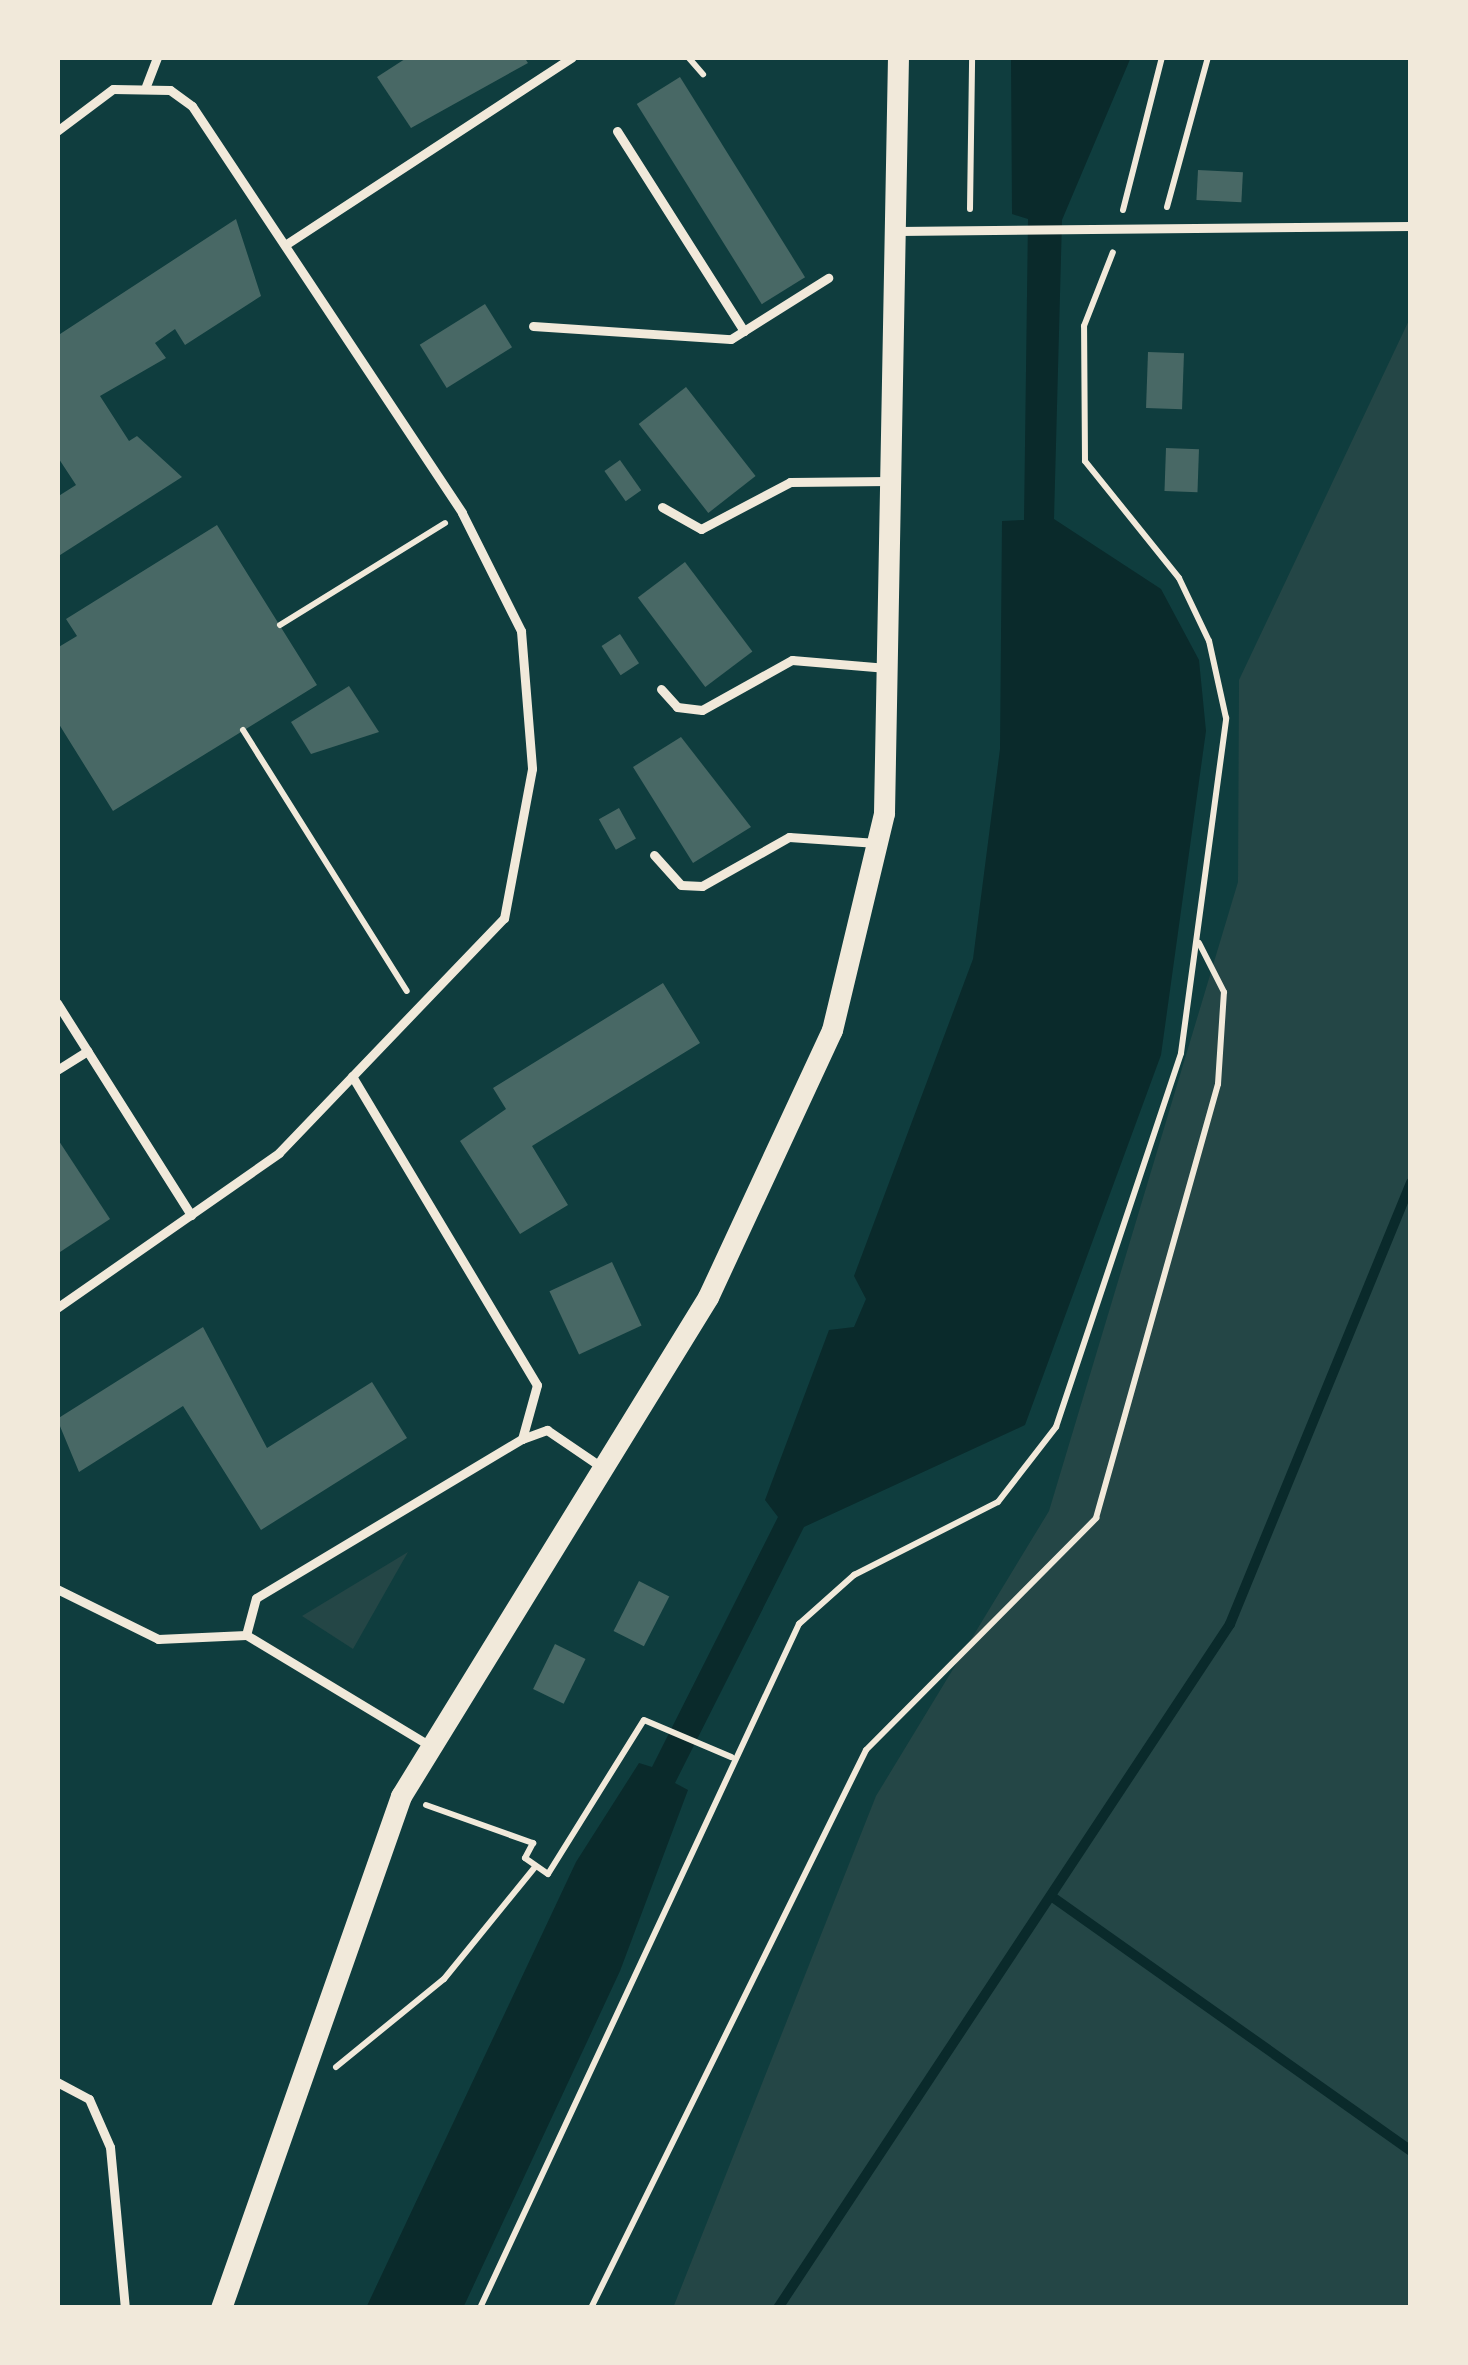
<!DOCTYPE html>
<style>
body{margin:0}
#map{position:relative;width:1468px;height:2365px;overflow:hidden;background:#0f3d3e;font-family:"PT Serif",serif}
div>[style]{position:absolute}
[style*='--x']{left:calc(var(--x)*1px);top:calc(var(--y)*1px);width:calc(var(--w)*1px);rotate:calc(var(--a)*1deg)}
.green>*{inset:0;background:#244646}
.water>*{inset:0;background:#0a2a2b}
.stream>*{height:10px;margin:-5px;padding:0 5px;transform-origin:5px;border-radius:5px;background:#0a2a2b}
.building>*{inset:0;background:#486865;transform-origin:0 0}
.path>*{height:6px;margin:-3px;padding:0 3px;transform-origin:3px;border-radius:3px;background:#f1e9da}
.service>*{height:9px;margin:-4.5px;padding:0 4.5px;transform-origin:4.5px;border-radius:4.5px;background:#f1e9da}
.tertiary>*{height:21px;margin:-10.5px;padding:0 10.5px;transform-origin:10.5px;border-radius:10.5px;background:#f1e9da}
span{translate:-50% -50%;white-space:nowrap;text-align:center;line-height:1.15;-webkit-text-stroke:12px #f1e9da;paint-order:stroke}
.frame{position:absolute;inset:0;border:60px solid #f1e9da;pointer-events:none}
</style>
<div id="map">
<div class="green">
<div style="clip-path:polygon(1411px 316px,1411px 2308px,673px 2308px,876px 1796px,1049px 1511px,1238px 882px,1239px 680px)"></div>
<div style="clip-path:polygon(408px 1552px,353px 1649px,302px 1616px)"></div>
</div>
<div class="water">
<div style="clip-path:polygon(1011px 57px,1131px 57px,1062px 220px,1054px 519px,1161px 589px,1199px 660px,1206px 731px,1161px 1055px,1025px 1425px,804px 1527px,675px 1783px,688px 1790px,620px 1971px,463px 2308px,366px 2308px,576px 1862px,639px 1763px,652px 1767px,778px 1517px,765px 1500px,829px 1330px,854px 1327px,866px 1299px,854px 1276px,973px 959px,1000px 749px,1002px 521px,1024px 520px,1028px 219px,1012px 214px)"></div>
</div>
<div class="stream">
<div style="--x:1051;--y:1896;--w:441;--a:35.3"></div>
<div style="--x:778;--y:2308;--w:820;--a:-56.54"></div>
<div style="--x:1230;--y:1624;--w:477;--a:-67.7"></div>
</div>
<div class="building">
<div style="clip-path:polygon(408px 57px,524px 57px,528px 63px,411px 128px,377px 77px)"></div>
<div style="left:680px;top:77px;width:236px;height:51px;rotate:58deg"></div>
<div style="left:1198px;top:170px;width:45px;height:30px;rotate:3deg"></div>
<div style="clip-path:polygon(236px 219px,261px 296px,185px 345px,175px 329px,155px 343px,166px 358px,100px 396px,129px 441px,137px 436px,182px 477px,57px 557px,57px 497px,76px 485px,57px 456px,57px 336px)"></div>
<div style="left:485px;top:304px;width:51px;height:77px;rotate:58deg"></div>
<div style="left:1148px;top:352px;width:36px;height:56px;rotate:2deg"></div>
<div style="left:686px;top:387px;width:113px;height:60px;rotate:52deg"></div>
<div style="left:1166px;top:448px;width:33px;height:43px;rotate:2deg"></div>
<div style="left:620px;top:460px;width:37px;height:19px;rotate:55deg"></div>
<div style="clip-path:polygon(217px 525px,317px 685px,113px 811px,57px 721px,57px 648px,77px 636px,66px 619px)"></div>
<div style="left:685px;top:562px;width:112px;height:59px;rotate:53deg"></div>
<div style="left:620px;top:634px;width:35px;height:22px;rotate:57deg"></div>
<div style="clip-path:polygon(349px 686px,379px 732px,311px 754px,291px 722px)"></div>
<div style="clip-path:polygon(681px 737px,751px 827px,693px 863px,633px 767px)"></div>
<div style="left:619px;top:808px;width:35px;height:23px;rotate:61deg"></div>
<div style="clip-path:polygon(663px 983px,700px 1043px,532px 1146px,568px 1205px,520px 1234px,460px 1141px,506px 1109px,493px 1088px)"></div>
<div style="clip-path:polygon(57px 1138px,110px 1219px,57px 1254px)"></div>
<div style="left:612px;top:1262px;width:70px;height:69px;rotate:65deg"></div>
<div style="clip-path:polygon(203px 1327px,267px 1448px,372px 1382px,407px 1438px,261px 1530px,183px 1406px,79px 1472px,57px 1419px)"></div>
<div style="left:639px;top:1581px;width:34px;height:56px;rotate:27deg"></div>
<div style="left:555px;top:1644px;width:34px;height:50px;rotate:26deg"></div>
</div>
<div class="path">
<div style="--x:688;--y:57;--w:23;--a:49"></div>
<div style="--x:1167;--y:207;--w:156;--a:-74.7"></div>
<div style="--x:970;--y:209;--w:152;--a:-89.2"></div>
<div style="--x:1123;--y:210;--w:158;--a:-75.7"></div>
<div style="--x:280;--y:625;--w:194;--a:-31.7"></div>
<div style="--x:243;--y:730;--w:308;--a:57.9"></div>
<div style="--x:426;--y:1805;--w:114;--a:19.6"></div>
<div style="--x:533;--y:1843;--w:17;--a:118"></div>
<div style="--x:525;--y:1858;--w:28;--a:35"></div>
<div style="--x:548;--y:1874;--w:181;--a:-58.1"></div>
<div style="--x:644;--y:1720;--w:95;--a:23"></div>
<div style="--x:336;--y:2067;--w:139;--a:-39.2"></div>
<div style="--x:444;--y:1979;--w:144;--a:-50.9"></div>
<div style="--x:480;--y:2308;--w:755;--a:-65"></div>
<div style="--x:799;--y:1624;--w:74;--a:-41.7"></div>
<div style="--x:854;--y:1575;--w:161;--a:-26.9"></div>
<div style="--x:998;--y:1502;--w:95;--a:-52.3"></div>
<div style="--x:1056;--y:1427;--w:394;--a:-71.5"></div>
<div style="--x:1181;--y:1053;--w:338;--a:-82.3"></div>
<div style="--x:1226;--y:718;--w:79;--a:-102.4"></div>
<div style="--x:1209;--y:641;--w:70;--a:-115.5"></div>
<div style="--x:1179;--y:578;--w:150;--a:-128.8"></div>
<div style="--x:1085;--y:461;--w:135;--a:-90.4"></div>
<div style="--x:1084;--y:326;--w:79;--a:-68.6"></div>
<div style="--x:591;--y:2308;--w:622;--a:-63.76"></div>
<div style="--x:866;--y:1750;--w:327;--a:-45.2"></div>
<div style="--x:1096;--y:1518;--w:451;--a:-74.3"></div>
<div style="--x:1218;--y:1084;--w:92;--a:-86.3"></div>
<div style="--x:1224;--y:992;--w:55;--a:-117"></div>
</div>
<div class="service">
<div style="--x:146;--y:86;--w:31;--a:-69"></div>
<div style="--x:57;--y:131;--w:70;--a:-36.9"></div>
<div style="--x:113;--y:89;--w:57;--a:1"></div>
<div style="--x:170;--y:90;--w:27;--a:36"></div>
<div style="--x:192;--y:106;--w:488;--a:56.4"></div>
<div style="--x:462;--y:513;--w:132;--a:63.4"></div>
<div style="--x:521;--y:631;--w:138;--a:85.4"></div>
<div style="--x:532;--y:769;--w:152;--a:100.6"></div>
<div style="--x:504;--y:918;--w:325;--a:133.8"></div>
<div style="--x:279;--y:1153;--w:271;--a:145.1"></div>
<div style="--x:617;--y:131;--w:237;--a:57.6"></div>
<div style="--x:898;--y:231;--w:513;--a:-0.56"></div>
<div style="--x:285;--y:245;--w:343;--a:-33.2"></div>
<div style="--x:533;--y:326;--w:198;--a:3.8"></div>
<div style="--x:731;--y:339;--w:115;--a:-32.2"></div>
<div style="--x:662;--y:507;--w:45;--a:29.4"></div>
<div style="--x:701;--y:529;--w:101;--a:-27.8"></div>
<div style="--x:790;--y:482;--w:100;--a:-0.6"></div>
<div style="--x:661;--y:689;--w:24;--a:48"></div>
<div style="--x:677;--y:707;--w:25;--a:7"></div>
<div style="--x:702;--y:710;--w:103;--a:-29.1"></div>
<div style="--x:792;--y:660;--w:95;--a:4.8"></div>
<div style="--x:654;--y:855;--w:40;--a:48"></div>
<div style="--x:681;--y:885;--w:21;--a:3"></div>
<div style="--x:702;--y:886;--w:100;--a:-29.4"></div>
<div style="--x:789;--y:837;--w:88;--a:3.9"></div>
<div style="--x:57;--y:1003;--w:251;--a:57.7"></div>
<div style="--x:57;--y:1070;--w:36;--a:-32"></div>
<div style="--x:352;--y:1076;--w:360;--a:59.1"></div>
<div style="--x:537;--y:1385;--w:56;--a:105.5"></div>
<div style="--x:57;--y:1589;--w:113;--a:26.3"></div>
<div style="--x:158;--y:1639;--w:88;--a:-2.6"></div>
<div style="--x:427;--y:1744;--w:211;--a:-148.9"></div>
<div style="--x:246;--y:1635;--w:38;--a:-75"></div>
<div style="--x:256;--y:1598;--w:310;--a:-30.9"></div>
<div style="--x:522;--y:1439;--w:27;--a:-20"></div>
<div style="--x:547;--y:1430;--w:60;--a:34.2"></div>
<div style="--x:57;--y:2082;--w:36;--a:28"></div>
<div style="--x:89;--y:2099;--w:52;--a:66.4"></div>
<div style="--x:110;--y:2147;--w:162;--a:84.7"></div>
</div>
<div class="tertiary">
<div style="--x:221;--y:2308;--w:543;--a:-70.63"></div>
<div style="--x:401;--y:1796;--w:586;--a:-58.4"></div>
<div style="--x:708;--y:1297;--w:294;--a:-65.1"></div>
<div style="--x:832;--y:1030;--w:223;--a:-76.5"></div>
<div style="--x:884;--y:813;--w:756;--a:-88.94"></div>
</div>
<div class="frame"></div>
</div>
